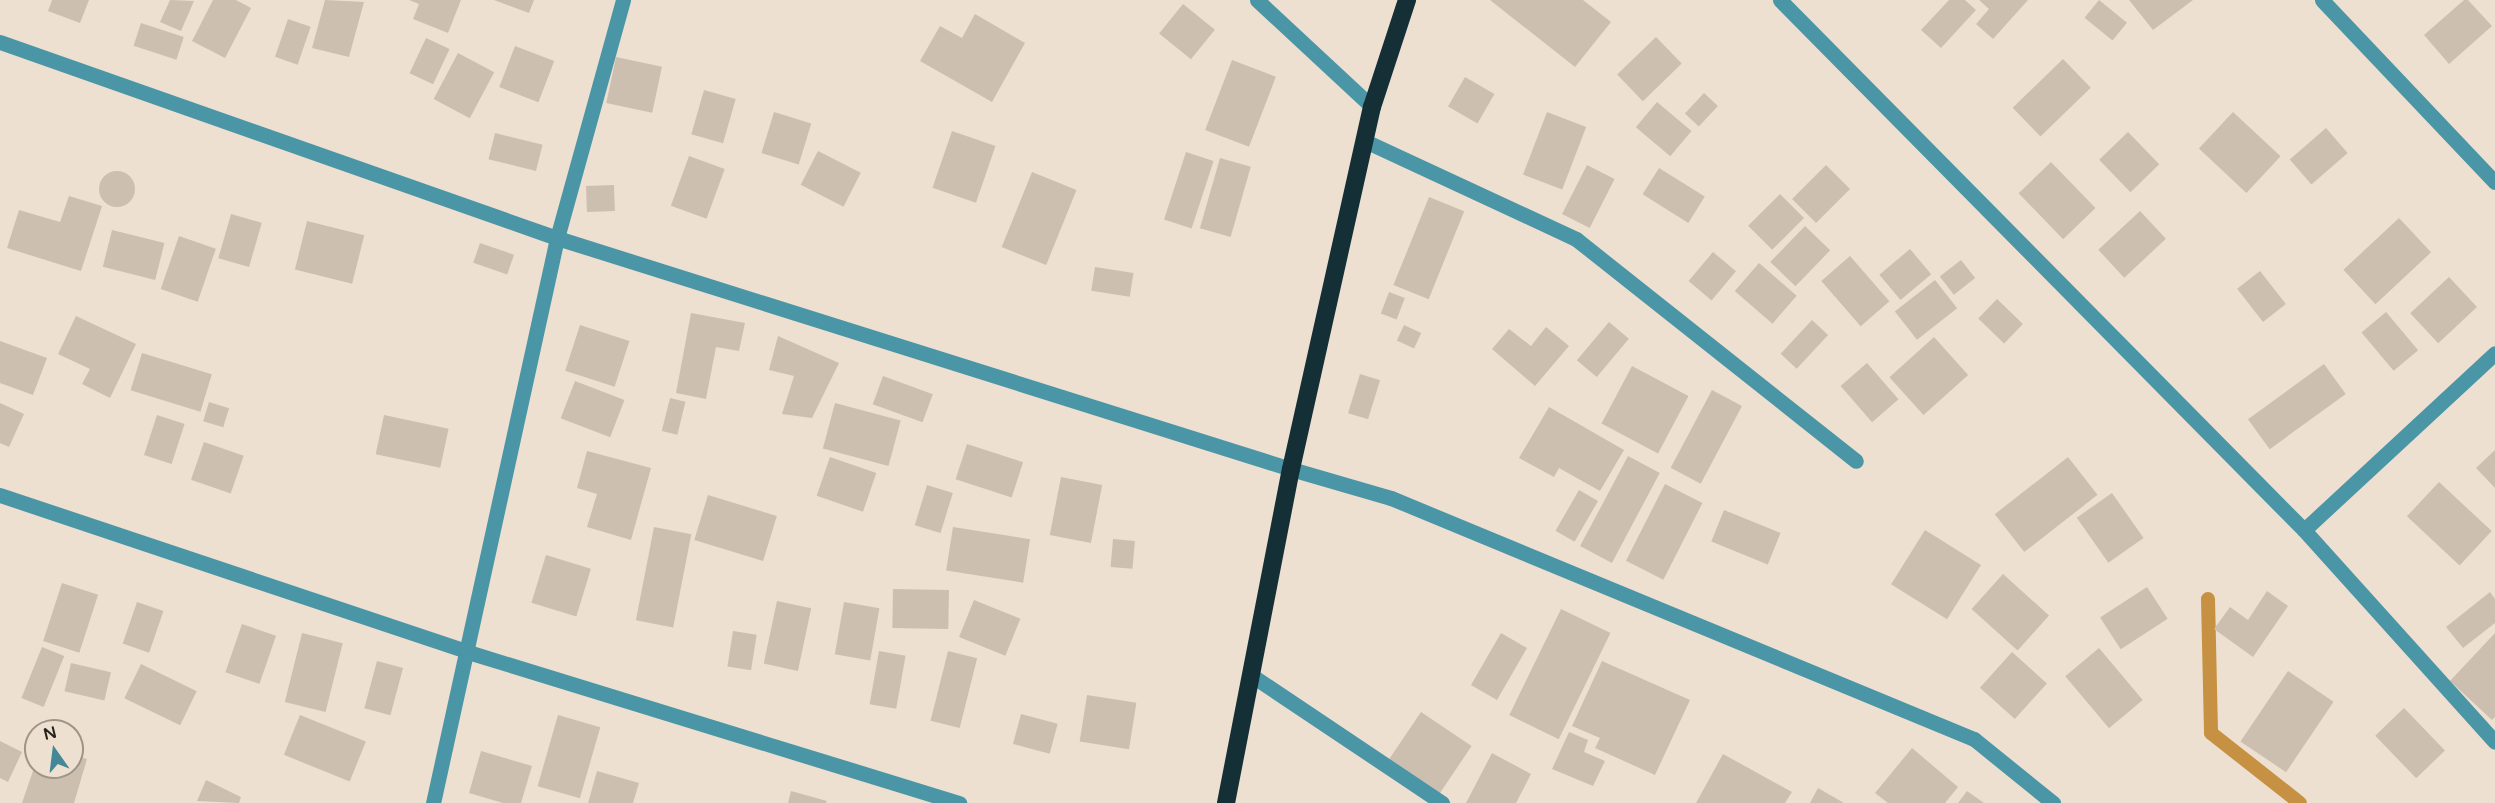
<!DOCTYPE html>
<style>
body{margin:0}
#map{position:relative;width:2495px;height:803px;overflow:hidden;background:#ede0d0;font-family:"Varela Round",sans-serif}
div>[style]{position:absolute}
[style*='--x']{left:calc(var(--x)*1px);top:calc(var(--y)*1px);width:calc(var(--w)*1px);rotate:calc(var(--a)*1deg)}
.stream>*{height:14px;margin:-7px;padding:0 7px;transform-origin:7px;border-radius:7px;background:#c69142}
.building>*{inset:0;background:#ccbfb0;transform-origin:0 0}
.round{border-radius:50%}
.lane>*{height:15px;margin:-7.5px;padding:0 7.5px;transform-origin:7.5px;border-radius:7.5px;background:#4a96a6}
.street>*{height:15px;margin:-7.5px;padding:0 7.5px;transform-origin:7.5px;border-radius:7.5px;background:#4a96a6}
.highway>*{height:18px;margin:-9px;padding:0 9px;transform-origin:9px;border-radius:9px;background:#142f35}
span{translate:-50% -50%;white-space:nowrap;text-align:center;line-height:1.15;-webkit-text-stroke:4.5px #ede0d0;paint-order:stroke}
.north{position:absolute;left:24px;top:719px;width:60px;height:60px;box-sizing:border-box;background:#ede0d0;border:2px solid #9e9488;border-radius:50%;rotate:346deg;font-size:16px;font-weight:700;line-height:24px;text-align:center;color:#27231d}
.north::after{content:'';display:block;margin:auto;width:21px;height:27px;background:#448897;clip-path:polygon(50% 0,100% 100%,50% 72%,0 100%)}
</style>
<div id="map">
<div class="stream">
<div style="--x:2208;--y:599;--w:134;--a:88.7"></div>
<div style="--x:2211;--y:733;--w:113;--a:38.2"></div>
</div>
<div class="building">
<div style="clip-path:polygon(52px 0,89px 0,80px 23px,48px 11px)"></div>
<div style="clip-path:polygon(170px 0,194px 1px,181px 31px,160px 22px)"></div>
<div style="clip-path:polygon(213px 0,236px 0,251px 8px,225px 58px,192px 41px)"></div>
<div style="clip-path:polygon(325px 0,364px 2px,349px 57px,312px 48px)"></div>
<div style="clip-path:polygon(409px 0,461px 0,448px 33px,413px 19px,419px 4px)"></div>
<div style="clip-path:polygon(494px 0,534px 0,529px 13px)"></div>
<div style="clip-path:polygon(1490px 0,1583px 0,1611px 22px,1575px 67px)"></div>
<div style="clip-path:polygon(1949px 0,1965px 0,1976px 10px,1941px 48px,1921px 30px)"></div>
<div style="clip-path:polygon(1979px 0,2028px 0,1993px 39px,1976px 24px,1989px 9px)"></div>
<div style="left:2099px;top:0;width:36px;height:23px;rotate:39deg"></div>
<div style="clip-path:polygon(2129px 0,2193px 0,2153px 30px)"></div>
<div style="clip-path:polygon(2464px 0,2468px 0,2492px 26px,2449px 64px,2424px 35px)"></div>
<div style="left:1183px;top:4px;width:41px;height:38px;rotate:39deg"></div>
<div style="clip-path:polygon(975px 14px,1025px 43px,992px 102px,920px 61px,940px 26px,962px 38px)"></div>
<div style="left:288px;top:19px;width:24px;height:40px;rotate:19deg"></div>
<div style="left:141px;top:23px;width:45px;height:24px;rotate:18deg"></div>
<div style="left:1656px;top:37px;width:37px;height:54px;rotate:46deg"></div>
<div style="left:426px;top:38px;width:26px;height:39px;rotate:25deg"></div>
<div style="left:515px;top:46px;width:42px;height:44px;rotate:21deg"></div>
<div style="left:458px;top:53px;width:41px;height:52px;rotate:28deg"></div>
<div style="left:616px;top:57px;width:47px;height:47px;rotate:12deg"></div>
<div style="left:2063px;top:59px;width:40px;height:70px;rotate:46deg"></div>
<div style="left:1232px;top:60px;width:47px;height:75px;rotate:21deg"></div>
<div style="left:1465px;top:77px;width:34px;height:34px;rotate:30deg"></div>
<div style="left:704px;top:90px;width:33px;height:46px;rotate:16deg"></div>
<div style="left:1704px;top:93px;width:19px;height:28px;rotate:43deg"></div>
<div style="left:1657px;top:102px;width:45px;height:33px;rotate:40deg"></div>
<div style="left:774px;top:112px;width:39px;height:43px;rotate:17deg"></div>
<div style="left:1547px;top:112px;width:42px;height:67px;rotate:21deg"></div>
<div style="left:2233px;top:112px;width:65px;height:50px;rotate:43deg"></div>
<div style="left:2326px;top:128px;width:33px;height:48px;rotate:49deg"></div>
<div style="left:952px;top:131px;width:46px;height:60px;rotate:19deg"></div>
<div style="left:2128px;top:132px;width:45px;height:40px;rotate:46deg"></div>
<div style="left:495px;top:133px;width:49px;height:27px;rotate:14deg"></div>
<div style="left:818px;top:151px;width:48px;height:38px;rotate:27deg"></div>
<div style="left:1186px;top:152px;width:29px;height:71px;rotate:18deg"></div>
<div style="left:689px;top:156px;width:38px;height:53px;rotate:20deg"></div>
<div style="left:1220px;top:158px;width:32px;height:73px;rotate:16deg"></div>
<div style="left:2051px;top:162px;width:64px;height:45px;rotate:46deg"></div>
<div style="left:1587px;top:165px;width:31px;height:55px;rotate:27deg"></div>
<div style="left:1826px;top:165px;width:34px;height:48px;rotate:45deg"></div>
<div style="left:1659px;top:168px;width:54px;height:31px;rotate:32deg"></div>
<div class="round" style="left:99px;top:171px;width:36px;height:36px"></div>
<div style="left:1032px;top:172px;width:48px;height:81px;rotate:22deg"></div>
<div style="left:614px;top:185px;width:26px;height:28px;rotate:88deg"></div>
<div style="left:1780px;top:194px;width:34px;height:45px;rotate:45deg"></div>
<div style="clip-path:polygon(69px 196px,102px 206px,81px 271px,7px 248px,19px 210px,60px 222px)"></div>
<div style="left:1429px;top:197px;width:38px;height:95px;rotate:22deg"></div>
<div style="left:2140px;top:211px;width:38px;height:57px;rotate:47deg"></div>
<div style="left:231px;top:214px;width:32px;height:46px;rotate:16deg"></div>
<div style="left:2399px;top:218px;width:47px;height:76px;rotate:47deg"></div>
<div style="left:307px;top:221px;width:59px;height:50px;rotate:14deg"></div>
<div style="left:1805px;top:226px;width:35px;height:50px;rotate:44deg"></div>
<div style="left:112px;top:230px;width:54px;height:38px;rotate:14deg"></div>
<div style="left:179px;top:236px;width:39px;height:56px;rotate:19deg"></div>
<div style="left:480px;top:243px;width:36px;height:21px;rotate:19deg"></div>
<div style="left:1910px;top:249px;width:33px;height:40px;rotate:50deg"></div>
<div style="left:1713px;top:252px;width:30px;height:38px;rotate:40deg"></div>
<div style="left:1850px;top:256px;width:60px;height:38px;rotate:49deg"></div>
<div style="left:1961px;top:260px;width:23px;height:27px;rotate:52deg"></div>
<div style="left:1759px;top:263px;width:50px;height:37px;rotate:41deg"></div>
<div style="left:1095px;top:267px;width:39px;height:24px;rotate:9deg"></div>
<div style="left:2260px;top:271px;width:42px;height:29px;rotate:52deg"></div>
<div style="left:2449px;top:277px;width:41px;height:53px;rotate:47deg"></div>
<div style="left:1935px;top:280px;width:36px;height:51px;rotate:52deg"></div>
<div style="left:1389px;top:292px;width:17px;height:23px;rotate:21deg"></div>
<div style="left:1997px;top:299px;width:36px;height:27px;rotate:44deg"></div>
<div style="left:2386px;top:312px;width:50px;height:32px;rotate:50deg"></div>
<div style="clip-path:polygon(691px 313px,745px 323px,739px 351px,716px 347px,706px 399px,676px 393px)"></div>
<div style="clip-path:polygon(76px 316px,136px 344px,110px 398px,82px 384px,90px 369px,58px 354px)"></div>
<div style="left:1812px;top:320px;width:22px;height:46px;rotate:43deg"></div>
<div style="left:1609px;top:322px;width:26px;height:50px;rotate:40deg"></div>
<div style="left:580px;top:325px;width:52px;height:48px;rotate:18deg"></div>
<div style="left:1404px;top:325px;width:19px;height:17px;rotate:25deg"></div>
<div style="clip-path:polygon(1546px 327px,1569px 346px,1535px 386px,1492px 349px,1509px 329px,1531px 346px)"></div>
<div style="clip-path:polygon(778px 336px,839px 363px,812px 418px,782px 414px,794px 376px,769px 370px)"></div>
<div style="left:1934px;top:337px;width:51px;height:60px;rotate:48deg"></div>
<div style="clip-path:polygon(0 341px,47px 358px,33px 395px,0 383px)"></div>
<div style="left:142px;top:353px;width:73px;height:39px;rotate:17deg"></div>
<div style="left:1867px;top:363px;width:48px;height:35px;rotate:49deg"></div>
<div style="left:2324px;top:364px;width:37px;height:94px;rotate:54deg"></div>
<div style="left:1632px;top:366px;width:64px;height:65px;rotate:28deg"></div>
<div style="left:1360px;top:374px;width:21px;height:41px;rotate:17deg"></div>
<div style="left:883px;top:376px;width:53px;height:30px;rotate:20deg"></div>
<div style="left:575px;top:381px;width:53px;height:40px;rotate:21deg"></div>
<div style="left:1712px;top:390px;width:34px;height:88px;rotate:28deg"></div>
<div style="left:670px;top:398px;width:16px;height:34px;rotate:14deg"></div>
<div style="left:209px;top:402px;width:21px;height:20px;rotate:17deg"></div>
<div style="clip-path:polygon(0 403px,24px 414px,9px 447px,0 443px)"></div>
<div style="left:835px;top:403px;width:68px;height:47px;rotate:15deg"></div>
<div style="clip-path:polygon(1549px 407px,1624px 450px,1600px 491px,1559px 468px,1554px 477px,1519px 458px)"></div>
<div style="left:157px;top:415px;width:29px;height:42px;rotate:18deg"></div>
<div style="left:384px;top:415px;width:66px;height:40px;rotate:12deg"></div>
<div style="left:204px;top:442px;width:42px;height:40px;rotate:19deg"></div>
<div style="left:967px;top:444px;width:59px;height:37px;rotate:18deg"></div>
<div style="clip-path:polygon(2495px 450px,2495px 488px,2476px 468px)"></div>
<div style="clip-path:polygon(587px 451px,651px 468px,631px 540px,587px 527px,597px 494px,577px 488px)"></div>
<div style="left:1628px;top:456px;width:36px;height:102px;rotate:28deg"></div>
<div style="left:830px;top:457px;width:49px;height:41px;rotate:19deg"></div>
<div style="left:2068px;top:457px;width:48px;height:93px;rotate:52deg"></div>
<div style="left:1061px;top:477px;width:42px;height:59px;rotate:11deg"></div>
<div style="left:2439px;top:482px;width:72px;height:47px;rotate:43deg"></div>
<div style="left:1665px;top:484px;width:42px;height:86px;rotate:27deg"></div>
<div style="left:927px;top:485px;width:27px;height:42px;rotate:17deg"></div>
<div style="left:1579px;top:490px;width:22px;height:47px;rotate:30deg"></div>
<div style="left:2112px;top:493px;width:55px;height:43px;rotate:55deg"></div>
<div style="left:708px;top:495px;width:72px;height:47px;rotate:17deg"></div>
<div style="left:1724px;top:510px;width:61px;height:34px;rotate:22deg"></div>
<div style="left:654px;top:527px;width:38px;height:95px;rotate:11deg"></div>
<div style="left:953px;top:527px;width:78px;height:44px;rotate:9deg"></div>
<div style="left:1925px;top:530px;width:66px;height:64px;rotate:32deg"></div>
<div style="left:1113px;top:539px;width:22px;height:28px;rotate:5deg"></div>
<div style="left:546px;top:555px;width:47px;height:50px;rotate:17deg"></div>
<div style="left:2003px;top:574px;width:62px;height:47px;rotate:42deg"></div>
<div style="left:62px;top:583px;width:38px;height:61px;rotate:18deg"></div>
<div style="left:2147px;top:587px;width:38px;height:56px;rotate:57deg"></div>
<div style="left:893px;top:589px;width:56px;height:39px;rotate:1deg"></div>
<div style="clip-path:polygon(2267px 591px,2288px 606px,2253px 657px,2214px 629px,2230px 607px,2248px 620px)"></div>
<div style="clip-path:polygon(2490px 592px,2495px 599px,2495px 623px,2463px 648px,2446px 627px)"></div>
<div style="left:974px;top:600px;width:50px;height:40px;rotate:22deg"></div>
<div style="left:777px;top:601px;width:35px;height:64px;rotate:12deg"></div>
<div style="left:137px;top:602px;width:28px;height:44px;rotate:19deg"></div>
<div style="left:844px;top:602px;width:36px;height:53px;rotate:10deg"></div>
<div style="left:1561px;top:609px;width:55px;height:118px;rotate:26deg"></div>
<div style="left:242px;top:624px;width:36px;height:51px;rotate:19deg"></div>
<div style="left:733px;top:631px;width:24px;height:36px;rotate:9deg"></div>
<div style="left:302px;top:633px;width:42px;height:71px;rotate:14deg"></div>
<div style="left:1501px;top:633px;width:30px;height:60px;rotate:30deg"></div>
<div style="clip-path:polygon(2495px 633px,2495px 717px,2492px 720px,2450px 681px)"></div>
<div style="left:42px;top:647px;width:24px;height:55px;rotate:22deg"></div>
<div style="left:2099px;top:648px;width:68px;height:44px;rotate:50deg"></div>
<div style="left:879px;top:651px;width:27px;height:54px;rotate:10deg"></div>
<div style="left:948px;top:651px;width:30px;height:72px;rotate:14deg"></div>
<div style="left:2012px;top:652px;width:47px;height:48px;rotate:42deg"></div>
<div style="left:377px;top:661px;width:27px;height:49px;rotate:15deg"></div>
<div style="clip-path:polygon(1602px 661px,1690px 700px,1655px 775px,1595px 748px,1600px 738px,1572px 726px)"></div>
<div style="left:71px;top:663px;width:41px;height:29px;rotate:13deg"></div>
<div style="left:141px;top:664px;width:62px;height:38px;rotate:26deg"></div>
<div style="left:2288px;top:671px;width:55px;height:85px;rotate:34deg"></div>
<div style="left:1087px;top:695px;width:50px;height:47px;rotate:9deg"></div>
<div style="left:2404px;top:708px;width:59px;height:40px;rotate:46deg"></div>
<div style="left:1421px;top:712px;width:61px;height:58px;rotate:34deg"></div>
<div style="left:1021px;top:714px;width:38px;height:31px;rotate:15deg"></div>
<div style="left:300px;top:715px;width:71px;height:43px;rotate:22deg"></div>
<div style="left:558px;top:715px;width:44px;height:74px;rotate:16deg"></div>
<div style="clip-path:polygon(1569px 732px,1588px 740px,1584px 752px,1605px 761px,1593px 786px,1552px 769px)"></div>
<div style="clip-path:polygon(0 741px,22px 752px,8px 782px,0 778px)"></div>
<div style="clip-path:polygon(1912px 748px,1958px 787px,1945px 803px,1888px 803px,1875px 793px)"></div>
<div style="clip-path:polygon(481px 751px,532px 766px,521px 803px,503px 803px,469px 793px)"></div>
<div style="clip-path:polygon(1492px 753px,1531px 774px,1516px 803px,1466px 803px)"></div>
<div style="clip-path:polygon(1723px 754px,1792px 792px,1785px 803px,1696px 803px)"></div>
<div style="clip-path:polygon(72px 755px,87px 759px,74px 803px,22px 803px,36px 762px,36px 767px,72px 767px)"></div>
<div style="clip-path:polygon(597px 771px,639px 783px,633px 803px,588px 803px)"></div>
<div style="clip-path:polygon(206px 780px,241px 797px,239px 803px,197px 801px)"></div>
<div style="clip-path:polygon(1818px 788px,1844px 803px,1810px 803px)"></div>
<div style="clip-path:polygon(791px 791px,827px 801px,826px 803px,788px 803px)"></div>
<div style="clip-path:polygon(1967px 791px,1984px 803px,1958px 803px)"></div>
</div>
<div class="lane">
<div style="--x:1251;--y:675;--w:230;--a:33.8"></div>
</div>
<div class="street">
<div style="--x:1257;--y:0;--w:157;--a:42.9"></div>
<div style="--x:1780;--y:0;--w:745;--a:45.33"></div>
<div style="--x:2304;--y:530;--w:285;--a:48"></div>
<div style="--x:2322;--y:0;--w:251;--a:46.5"></div>
<div style="--x:0;--y:42;--w:590;--a:19.39"></div>
<div style="--x:557;--y:238;--w:769;--a:17.47"></div>
<div style="--x:1291;--y:469;--w:104;--a:16.2"></div>
<div style="--x:1391;--y:498;--w:631;--a:22.46"></div>
<div style="--x:1974;--y:739;--w:102;--a:39"></div>
<div style="--x:1365;--y:141;--w:233;--a:24.9"></div>
<div style="--x:1576;--y:239;--w:357;--a:38.4"></div>
<div style="--x:0;--y:495;--w:494;--a:18.5"></div>
<div style="--x:468;--y:652;--w:514;--a:17.09"></div>
<div style="--x:2304;--y:530;--w:260;--a:-42.8"></div>
<div style="--x:433;--y:803;--w:578;--a:-77.62"></div>
<div style="--x:557;--y:238;--w:247;--a:-74.5"></div>
</div>
<div class="highway">
<div style="--x:1226;--y:803;--w:340;--a:-79"></div>
<div style="--x:1291;--y:469;--w:371;--a:-77.4"></div>
<div style="--x:1372;--y:107;--w:113;--a:-71.9"></div>
</div>
<div class="north">N</div>
</div>
